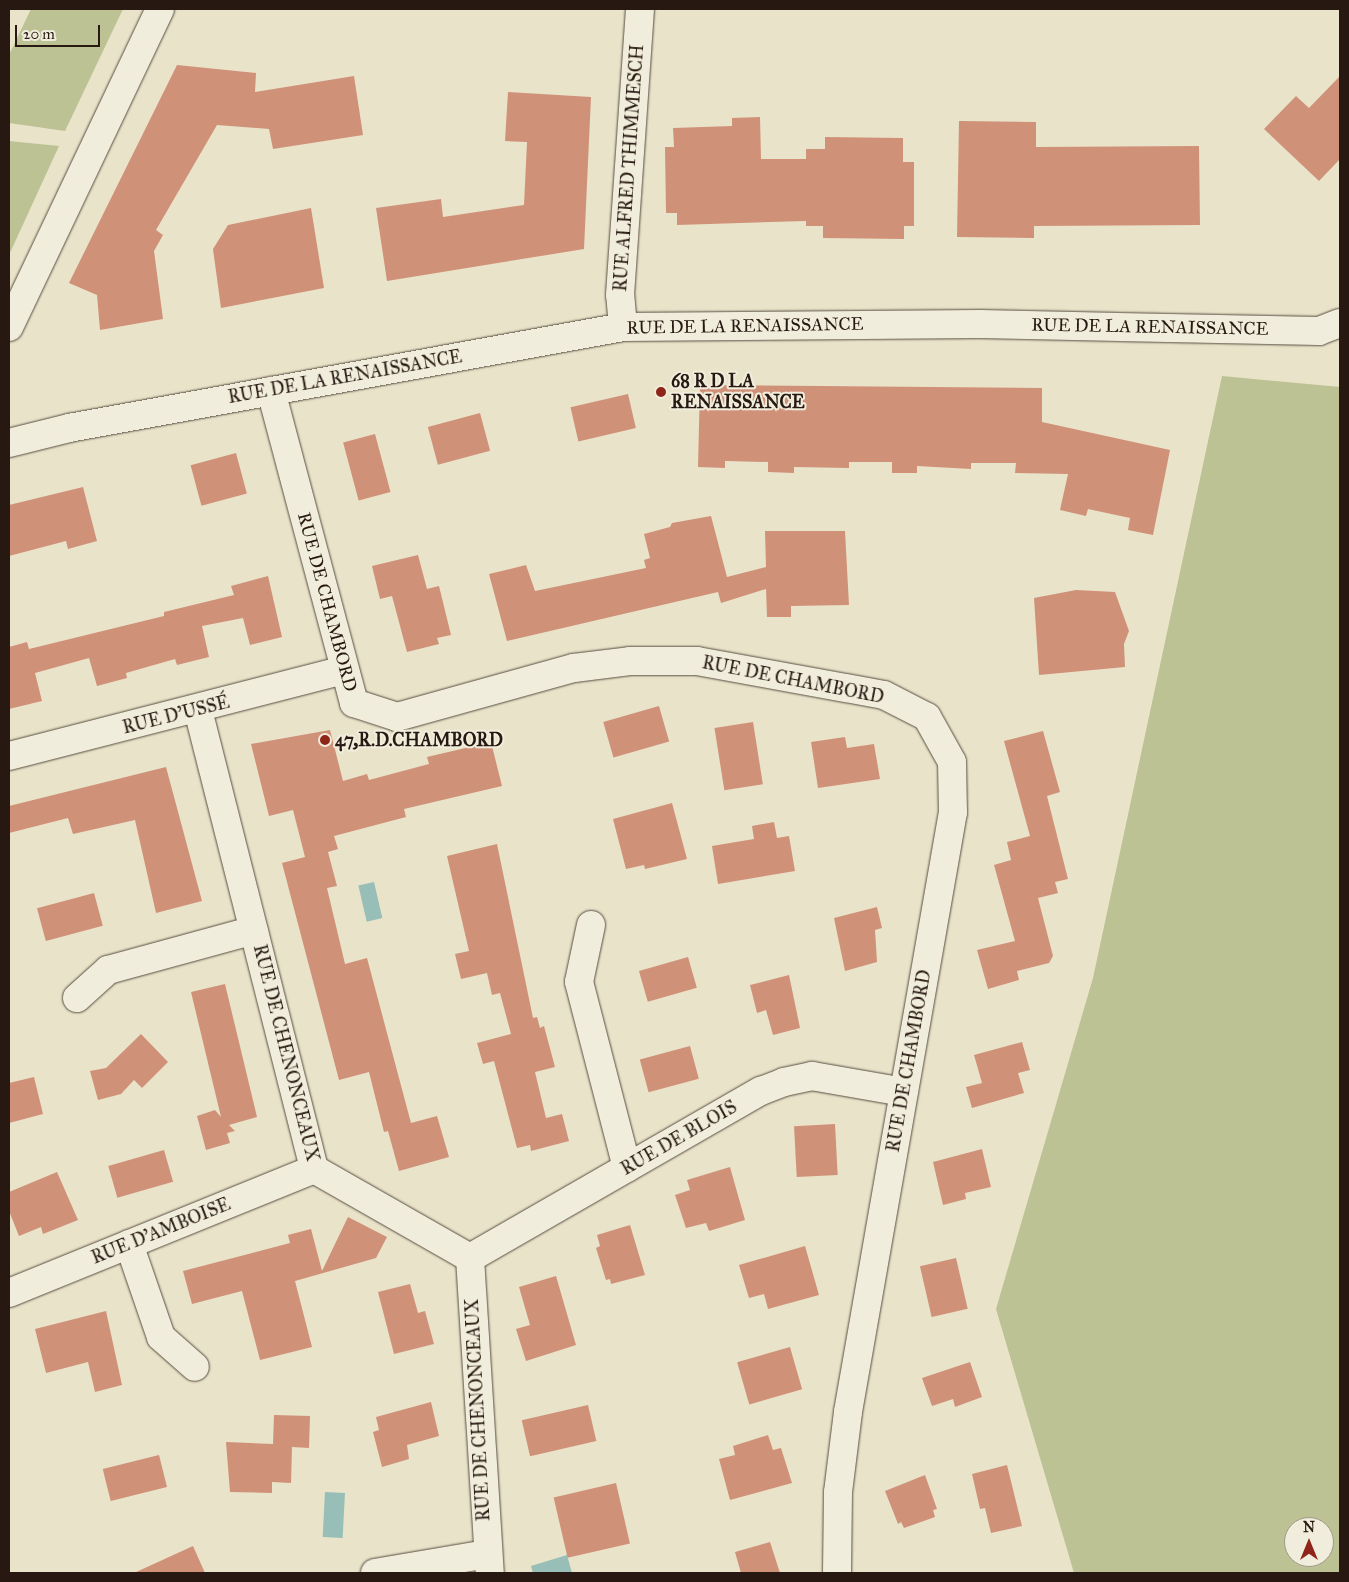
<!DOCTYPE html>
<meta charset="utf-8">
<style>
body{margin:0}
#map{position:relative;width:1349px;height:1582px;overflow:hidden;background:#e9e3c9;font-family:"IM FELL Great Primer",serif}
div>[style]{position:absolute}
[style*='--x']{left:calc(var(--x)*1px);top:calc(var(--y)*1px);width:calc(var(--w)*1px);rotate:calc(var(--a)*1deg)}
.green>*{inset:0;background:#bcc293}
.water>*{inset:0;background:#97beb7;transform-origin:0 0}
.building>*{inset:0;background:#d09179;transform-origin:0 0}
.roads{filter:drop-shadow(0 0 1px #584c40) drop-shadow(0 0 1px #584c40)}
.minor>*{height:28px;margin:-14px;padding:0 14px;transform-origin:14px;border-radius:14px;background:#f1eddc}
.dots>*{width:14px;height:14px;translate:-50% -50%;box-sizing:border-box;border:2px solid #f1eddc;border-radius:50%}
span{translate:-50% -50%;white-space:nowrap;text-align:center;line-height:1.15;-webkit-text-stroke:4px #f1eddc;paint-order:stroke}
.street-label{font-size:18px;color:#271912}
.poi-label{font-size:18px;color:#271912;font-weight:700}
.left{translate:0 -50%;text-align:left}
.frame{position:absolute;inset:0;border:10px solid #271912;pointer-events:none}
.north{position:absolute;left:1284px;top:1517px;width:50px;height:50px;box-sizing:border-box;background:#f1eddc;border:1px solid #a0988b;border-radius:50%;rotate:0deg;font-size:14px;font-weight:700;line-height:20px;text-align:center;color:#271912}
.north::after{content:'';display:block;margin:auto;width:18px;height:22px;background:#8f2418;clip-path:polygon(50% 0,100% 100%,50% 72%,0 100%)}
.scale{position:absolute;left:15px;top:25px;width:85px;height:22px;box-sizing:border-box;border:2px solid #271912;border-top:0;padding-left:6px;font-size:15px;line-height:18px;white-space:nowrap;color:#271912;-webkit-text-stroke:4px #f1eddc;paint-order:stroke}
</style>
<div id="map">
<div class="green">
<div style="clip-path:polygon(31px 9px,123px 9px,65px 131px,9px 123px,9px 55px)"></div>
<div style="clip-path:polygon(9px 141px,59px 146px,9px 255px)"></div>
<div style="clip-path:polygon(evenodd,1222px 376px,1340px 387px,1340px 1573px,1074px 1573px,996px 1309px,1093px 978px,1222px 376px,1294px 1527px,1324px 1527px,1324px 1557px,1294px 1557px,1294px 1527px)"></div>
</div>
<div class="water">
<div style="left:374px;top:882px;width:37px;height:16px;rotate:77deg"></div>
<div style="left:325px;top:1492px;width:20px;height:45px;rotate:3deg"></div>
<div style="clip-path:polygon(567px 1555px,572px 1573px,533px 1573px,531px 1566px)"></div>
</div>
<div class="building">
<div style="clip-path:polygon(177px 65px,256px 73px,255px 92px,354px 76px,363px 135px,273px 149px,269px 129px,217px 125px,156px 230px,163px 235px,154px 251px,163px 319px,100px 330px,97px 295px,69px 283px)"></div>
<div style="clip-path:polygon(1340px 76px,1340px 159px,1319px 181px,1264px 129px,1296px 96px,1309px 108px)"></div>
<div style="clip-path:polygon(508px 92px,591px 97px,584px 249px,387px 281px,376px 208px,441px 199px,443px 217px,524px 205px,527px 142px,505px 141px)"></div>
<div style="clip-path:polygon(760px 117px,761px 159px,806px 159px,806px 149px,825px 149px,825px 137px,903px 138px,903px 162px,914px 162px,914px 226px,904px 226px,904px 239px,823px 238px,823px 226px,806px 226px,806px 221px,677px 225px,677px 213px,666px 213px,665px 147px,674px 147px,673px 128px,732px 126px,732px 118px)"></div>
<div style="clip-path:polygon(959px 121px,1036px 122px,1036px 147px,1199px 146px,1200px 225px,1034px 226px,1034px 238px,957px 237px)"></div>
<div style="clip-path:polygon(311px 208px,324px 288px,221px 308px,213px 249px,228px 225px)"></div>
<div style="clip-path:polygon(700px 385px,1042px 388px,1042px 422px,1170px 450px,1153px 535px,1128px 530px,1130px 518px,1088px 509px,1086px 516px,1060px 510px,1068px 474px,1015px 473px,1016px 463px,971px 463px,971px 469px,917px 466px,917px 473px,892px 473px,892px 462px,849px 462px,849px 468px,794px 467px,794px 473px,768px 472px,768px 462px,725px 461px,725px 468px,698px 467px)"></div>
<div style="left:628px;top:394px;width:35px;height:59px;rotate:77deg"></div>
<div style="left:480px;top:413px;width:39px;height:54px;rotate:75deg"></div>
<div style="left:375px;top:434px;width:60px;height:33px;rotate:75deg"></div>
<div style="left:236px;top:453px;width:42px;height:47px;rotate:75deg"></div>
<div style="clip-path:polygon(83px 487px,97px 541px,68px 549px,66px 541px,9px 556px,9px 505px)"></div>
<div style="clip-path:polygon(711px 516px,727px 577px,766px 567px,765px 531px,845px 531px,849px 605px,791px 606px,791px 617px,767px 617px,766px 589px,721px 603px,718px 592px,507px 641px,489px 574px,526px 565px,535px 591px,646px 568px,644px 560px,650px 558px,644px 534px,670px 527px,672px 523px)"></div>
<div style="clip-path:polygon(418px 555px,427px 589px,439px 586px,451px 635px,437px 638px,439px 644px,407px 652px,392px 596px,380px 599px,372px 566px)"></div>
<div style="clip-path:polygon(268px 576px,282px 637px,250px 645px,243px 618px,202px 626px,209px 657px,177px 665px,175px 659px,126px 673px,127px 678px,97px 686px,89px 658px,35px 673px,42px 701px,9px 709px,9px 647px,27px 642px,29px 649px,164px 616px,164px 612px,234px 595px,231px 586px)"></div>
<div style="clip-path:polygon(1076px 590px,1115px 592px,1129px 631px,1124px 644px,1125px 667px,1039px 675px,1034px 598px)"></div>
<div style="left:659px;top:706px;width:37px;height:58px;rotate:74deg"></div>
<div style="left:753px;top:722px;width:63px;height:39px;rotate:81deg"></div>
<div style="clip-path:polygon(330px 730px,343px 781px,367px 774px,369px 780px,429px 764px,427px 757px,491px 742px,502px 786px,404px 809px,406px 817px,334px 836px,338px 849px,328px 852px,337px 886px,327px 888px,345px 964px,367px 958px,411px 1123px,437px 1116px,449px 1157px,399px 1171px,388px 1131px,384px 1132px,369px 1072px,339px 1080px,282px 863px,305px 857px,293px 810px,269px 816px,251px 744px)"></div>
<div style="clip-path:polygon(1043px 731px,1060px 792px,1047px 796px,1068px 879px,1055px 882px,1058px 893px,1038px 898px,1053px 956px,1049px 963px,1017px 971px,1019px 980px,988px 989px,977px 950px,1015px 941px,994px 865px,1011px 860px,1007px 842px,1030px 836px,1004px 741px)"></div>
<div style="clip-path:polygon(845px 737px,847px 748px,874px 744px,880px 779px,818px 788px,811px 742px)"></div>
<div style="clip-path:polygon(166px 767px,202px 901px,156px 913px,135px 820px,73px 834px,68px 818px,9px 833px,9px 806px)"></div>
<div style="clip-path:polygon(672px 803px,687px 859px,645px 869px,644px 865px,626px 869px,613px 819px)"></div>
<div style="clip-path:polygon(774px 822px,777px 838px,789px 836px,795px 871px,718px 884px,712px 846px,754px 839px,752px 826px)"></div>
<div style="clip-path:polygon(497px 844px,533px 1018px,537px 1017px,540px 1028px,544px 1026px,555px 1067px,535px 1072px,546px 1118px,562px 1114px,569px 1141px,531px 1151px,530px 1145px,517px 1148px,494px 1061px,483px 1064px,477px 1043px,511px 1034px,500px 993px,492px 995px,487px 973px,461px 979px,455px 954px,469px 951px,447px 856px)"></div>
<div style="left:94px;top:893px;width:34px;height:59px;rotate:75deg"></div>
<div style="clip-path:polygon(877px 907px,882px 928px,875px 930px,877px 962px,845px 971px,834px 918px)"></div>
<div style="left:688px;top:957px;width:32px;height:51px;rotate:74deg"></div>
<div style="clip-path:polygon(789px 975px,800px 1028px,773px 1035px,766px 1010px,757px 1013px,750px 985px)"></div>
<div style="clip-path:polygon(225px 984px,257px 1117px,229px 1125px,235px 1131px,227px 1133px,230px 1143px,206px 1150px,197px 1116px,215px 1110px,221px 1117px,191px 992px)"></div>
<div style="clip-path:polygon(141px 1034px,168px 1062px,142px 1088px,134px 1080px,121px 1094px,98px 1100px,90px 1071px,106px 1068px)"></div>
<div style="clip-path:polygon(1022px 1042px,1030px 1070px,1018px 1073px,1024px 1093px,972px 1108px,966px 1087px,982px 1083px,974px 1055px)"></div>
<div style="left:690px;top:1046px;width:34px;height:52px;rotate:75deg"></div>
<div style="clip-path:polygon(34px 1077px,43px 1114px,9px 1123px,9px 1083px)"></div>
<div style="left:835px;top:1124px;width:51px;height:41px;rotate:87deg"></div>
<div style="clip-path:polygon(982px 1149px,991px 1187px,965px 1193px,966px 1199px,943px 1205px,933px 1162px)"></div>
<div style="left:164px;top:1150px;width:33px;height:58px;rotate:74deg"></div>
<div style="clip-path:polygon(730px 1167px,745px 1220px,709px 1231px,706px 1223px,686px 1228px,675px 1195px,690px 1190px,687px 1180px)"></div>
<div style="clip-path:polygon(57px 1172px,78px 1220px,43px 1234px,41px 1227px,19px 1236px,9px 1211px,9px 1192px)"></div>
<div style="clip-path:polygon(348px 1217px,387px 1237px,376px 1258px,295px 1281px,312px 1347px,260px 1360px,242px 1291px,192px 1304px,183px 1271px,290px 1243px,288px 1235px,311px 1229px,322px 1271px)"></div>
<div style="clip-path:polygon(630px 1225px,645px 1275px,611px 1284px,610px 1279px,606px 1280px,596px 1248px,600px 1246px,597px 1235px)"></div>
<div style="clip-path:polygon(805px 1246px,819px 1295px,768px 1309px,764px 1294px,749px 1298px,739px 1265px)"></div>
<div style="left:956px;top:1258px;width:52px;height:37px;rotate:77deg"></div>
<div style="clip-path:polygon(556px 1276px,576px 1345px,526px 1361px,516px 1329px,530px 1325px,519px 1287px)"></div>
<div style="clip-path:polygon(410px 1284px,418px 1313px,425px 1311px,434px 1344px,394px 1354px,378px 1292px)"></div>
<div style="clip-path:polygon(106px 1311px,122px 1385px,95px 1392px,88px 1362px,46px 1373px,35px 1329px)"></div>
<div style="left:790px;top:1347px;width:44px;height:55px;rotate:74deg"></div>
<div style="clip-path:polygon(970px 1362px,982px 1397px,955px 1407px,953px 1399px,932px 1406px,922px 1378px)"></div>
<div style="clip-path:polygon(431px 1402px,439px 1436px,407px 1445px,409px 1459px,382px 1467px,373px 1432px,379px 1430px,376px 1417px)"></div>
<div style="left:588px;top:1405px;width:37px;height:68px;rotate:77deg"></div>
<div style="clip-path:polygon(274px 1415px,310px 1416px,309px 1448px,292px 1447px,291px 1483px,272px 1482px,272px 1493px,230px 1492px,226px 1442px,273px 1444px)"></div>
<div style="clip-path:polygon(768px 1435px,773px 1450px,781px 1448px,792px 1483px,730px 1500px,719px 1459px,735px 1455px,733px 1446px)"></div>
<div style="left:159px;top:1455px;width:33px;height:58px;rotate:76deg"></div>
<div style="clip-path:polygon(1007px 1465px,1022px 1526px,991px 1533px,985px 1508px,980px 1509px,972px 1474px)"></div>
<div style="clip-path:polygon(925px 1475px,937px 1509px,933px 1510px,935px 1517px,904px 1528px,901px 1522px,898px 1524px,885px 1491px)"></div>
<div style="left:616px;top:1483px;width:62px;height:64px;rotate:77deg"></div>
<div style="clip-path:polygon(770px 1542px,780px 1573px,741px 1573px,735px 1552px)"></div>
<div style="clip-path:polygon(193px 1546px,205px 1573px,134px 1573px)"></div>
</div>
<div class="roads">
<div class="minor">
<div style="--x:9;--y:327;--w:352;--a:-64.6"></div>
<div style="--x:623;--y:327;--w:32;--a:-95"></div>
<div style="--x:620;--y:295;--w:287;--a:-86"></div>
<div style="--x:271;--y:391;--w:323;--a:75.1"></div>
<div style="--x:354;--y:703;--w:45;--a:18"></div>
<div style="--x:397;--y:717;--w:184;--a:-15.5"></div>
<div style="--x:574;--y:668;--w:56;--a:-7.1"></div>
<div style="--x:630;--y:661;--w:67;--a:0"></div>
<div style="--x:697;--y:661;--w:190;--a:10.3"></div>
<div style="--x:884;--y:695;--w:48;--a:27.1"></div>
<div style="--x:927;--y:717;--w:51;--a:60.9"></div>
<div style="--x:952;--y:762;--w:50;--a:88.9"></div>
<div style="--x:953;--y:812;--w:609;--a:99.93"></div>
<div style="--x:848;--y:1412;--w:81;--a:97.1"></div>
<div style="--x:838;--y:1492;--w:81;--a:90.7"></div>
<div style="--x:9;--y:443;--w:62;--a:-14"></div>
<div style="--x:69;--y:428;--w:563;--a:-10.33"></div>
<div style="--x:623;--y:327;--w:357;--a:-0.5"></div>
<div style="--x:980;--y:324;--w:339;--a:1.2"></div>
<div style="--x:1319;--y:331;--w:22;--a:-21"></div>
<div style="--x:198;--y:710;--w:473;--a:75.8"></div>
<div style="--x:314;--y:1169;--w:180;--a:29.7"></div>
<div style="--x:470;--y:1258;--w:316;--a:86.4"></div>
<div style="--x:9;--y:756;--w:345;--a:-14.4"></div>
<div style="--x:591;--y:925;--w:58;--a:101.9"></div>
<div style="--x:579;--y:982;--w:192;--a:75.5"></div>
<div style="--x:77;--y:998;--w:42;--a:-42.1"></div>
<div style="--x:108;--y:970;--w:151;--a:-15.3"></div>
<div style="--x:129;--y:1244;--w:98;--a:71"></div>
<div style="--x:161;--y:1337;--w:45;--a:41.4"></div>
<div style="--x:470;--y:1258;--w:336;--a:-29.9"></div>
<div style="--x:761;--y:1091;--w:25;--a:-21"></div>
<div style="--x:784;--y:1082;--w:29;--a:-12"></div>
<div style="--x:812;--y:1076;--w:93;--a:9.9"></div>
<div style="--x:9;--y:1293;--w:329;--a:-22.1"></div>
<div style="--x:375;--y:1573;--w:114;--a:-9.6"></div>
</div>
</div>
<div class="dots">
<div style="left:661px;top:392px;background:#8f2418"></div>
<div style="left:325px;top:740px;background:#8f2418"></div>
</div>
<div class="street-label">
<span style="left:629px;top:168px;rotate:-86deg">RUE ALFRED THIMMESCH</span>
<span style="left:745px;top:326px;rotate:-1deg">RUE DE LA RENAISSANCE</span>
<span style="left:1150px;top:327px;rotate:1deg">RUE DE LA RENAISSANCE</span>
<span style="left:345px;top:377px;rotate:-10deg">RUE DE LA RENAISSANCE</span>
<span style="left:327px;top:602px;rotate:75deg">RUE DE CHAMBORD</span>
<span style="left:793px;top:680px;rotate:11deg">RUE DE CHAMBORD</span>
<span style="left:176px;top:715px;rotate:-14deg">RUE D'USSÉ</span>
<span style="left:286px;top:1053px;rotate:76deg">RUE DE CHENONCEAUX</span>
<span style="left:909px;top:1061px;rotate:-80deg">RUE DE CHAMBORD</span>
<span style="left:679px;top:1138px;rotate:-30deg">RUE DE BLOIS</span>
<span style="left:161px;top:1231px;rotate:-22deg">RUE D'AMBOISE</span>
<span style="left:478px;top:1410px;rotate:-93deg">RUE DE CHENONCEAUX</span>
</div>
<div class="poi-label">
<span class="left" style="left:671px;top:392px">68 R D LA<br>RENAISSANCE</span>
<span class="left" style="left:335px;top:740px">47,R.D.CHAMBORD</span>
</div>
<div class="frame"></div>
<div class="north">N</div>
<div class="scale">20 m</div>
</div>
